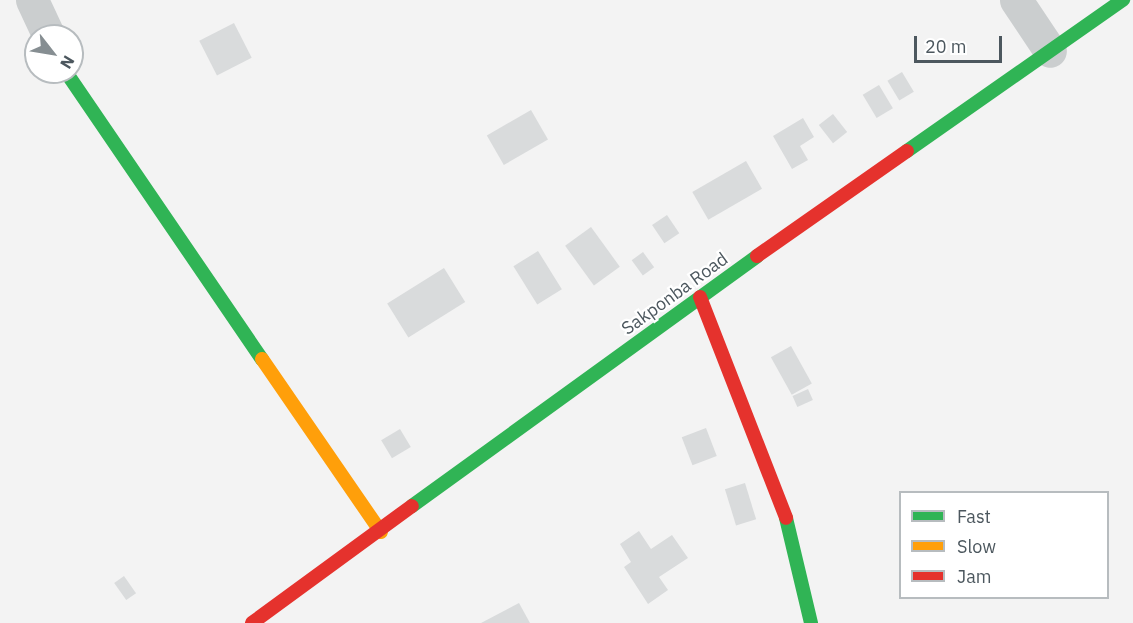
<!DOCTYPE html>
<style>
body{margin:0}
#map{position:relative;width:1133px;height:623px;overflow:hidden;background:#f3f3f3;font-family:"IBM Plex Sans",sans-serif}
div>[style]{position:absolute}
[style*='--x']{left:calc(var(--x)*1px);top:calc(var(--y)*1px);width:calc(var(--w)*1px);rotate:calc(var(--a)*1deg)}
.building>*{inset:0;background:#d9dbdc;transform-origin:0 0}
.street>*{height:33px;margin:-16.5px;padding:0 16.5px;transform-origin:16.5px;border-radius:16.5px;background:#cbcecf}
.fast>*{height:14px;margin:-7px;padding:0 7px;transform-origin:7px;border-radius:7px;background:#30b455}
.slow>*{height:14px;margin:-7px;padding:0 7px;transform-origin:7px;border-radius:7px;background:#ff9f0a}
.jam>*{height:14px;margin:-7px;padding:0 7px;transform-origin:7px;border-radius:7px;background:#e5322d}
span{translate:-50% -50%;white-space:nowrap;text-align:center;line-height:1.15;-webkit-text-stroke:4.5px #fff;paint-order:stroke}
.street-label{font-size:18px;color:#4c575e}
.legend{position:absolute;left:899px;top:491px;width:210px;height:108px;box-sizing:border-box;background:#fff;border:2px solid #b7bcbf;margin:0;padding:8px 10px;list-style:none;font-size:18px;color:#4c575e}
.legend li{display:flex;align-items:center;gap:12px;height:30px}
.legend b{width:30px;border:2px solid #b7bcbf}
.north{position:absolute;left:24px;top:24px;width:60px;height:60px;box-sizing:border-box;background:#fff;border:2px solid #b7bcbf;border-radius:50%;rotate:121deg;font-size:16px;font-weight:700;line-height:24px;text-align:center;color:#4c575e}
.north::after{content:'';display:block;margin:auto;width:21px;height:27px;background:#868e92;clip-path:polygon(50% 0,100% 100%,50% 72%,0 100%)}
.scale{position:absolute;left:914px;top:36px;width:88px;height:27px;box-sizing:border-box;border:3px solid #4c575e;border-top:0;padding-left:8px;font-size:18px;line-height:21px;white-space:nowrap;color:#4c575e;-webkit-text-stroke:4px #fff;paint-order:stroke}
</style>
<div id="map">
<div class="building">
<div style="left:234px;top:23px;width:39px;height:39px;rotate:63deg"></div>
<div style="left:902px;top:72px;width:23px;height:17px;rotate:59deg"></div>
<div style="left:879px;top:85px;width:27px;height:19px;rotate:59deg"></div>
<div style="left:531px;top:110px;width:34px;height:51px;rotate:60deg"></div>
<div style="left:833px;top:114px;width:23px;height:18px;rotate:52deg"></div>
<div style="clip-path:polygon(803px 118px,814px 137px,800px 146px,808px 160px,792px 169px,773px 136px)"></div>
<div style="left:746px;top:161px;width:32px;height:62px;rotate:60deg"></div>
<div style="left:667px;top:215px;width:22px;height:18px;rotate:56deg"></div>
<div style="left:591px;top:227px;width:49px;height:32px;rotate:54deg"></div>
<div style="left:538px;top:251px;width:45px;height:29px;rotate:58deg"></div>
<div style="left:643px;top:252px;width:19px;height:14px;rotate:54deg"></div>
<div style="left:444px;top:268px;width:40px;height:67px;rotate:58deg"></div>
<div style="left:791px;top:346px;width:43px;height:23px;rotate:61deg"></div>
<div style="left:808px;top:389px;width:12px;height:17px;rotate:66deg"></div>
<div style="left:706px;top:428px;width:30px;height:26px;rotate:69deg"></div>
<div style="left:400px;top:429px;width:21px;height:22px;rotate:59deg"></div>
<div style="left:745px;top:483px;width:38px;height:21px;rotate:73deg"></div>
<div style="clip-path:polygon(639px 531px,651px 549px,672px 535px,688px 558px,659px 577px,668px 590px,648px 604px,624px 567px,631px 562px,620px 544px)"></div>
<div style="left:124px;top:576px;width:21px;height:12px;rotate:55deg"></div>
<div style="clip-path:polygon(519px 603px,530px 623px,481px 623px)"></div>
</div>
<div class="street">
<div style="--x:32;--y:0;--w:40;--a:65"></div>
<div style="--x:1016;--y:0;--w:61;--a:56.3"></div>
</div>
<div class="fast">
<div style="--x:66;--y:72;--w:348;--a:55.7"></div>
<div style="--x:907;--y:151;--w:264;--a:-35"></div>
<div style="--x:412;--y:506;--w:426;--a:-35.9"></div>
<div style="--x:786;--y:518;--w:108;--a:76.6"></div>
</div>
<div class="slow">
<div style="--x:262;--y:359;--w:210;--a:55.5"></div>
</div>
<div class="jam">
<div style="--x:757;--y:256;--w:183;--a:-35"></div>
<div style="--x:700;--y:297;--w:237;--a:68.7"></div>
<div style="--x:252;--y:623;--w:198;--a:-36.2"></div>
</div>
<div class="street-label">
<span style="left:675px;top:294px;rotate:-36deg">Sakponba Road</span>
</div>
<ul class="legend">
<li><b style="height:8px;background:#30b455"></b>Fast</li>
<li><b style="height:8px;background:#ff9f0a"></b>Slow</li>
<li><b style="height:8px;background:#e5322d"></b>Jam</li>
</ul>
<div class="north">N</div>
<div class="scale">20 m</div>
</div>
